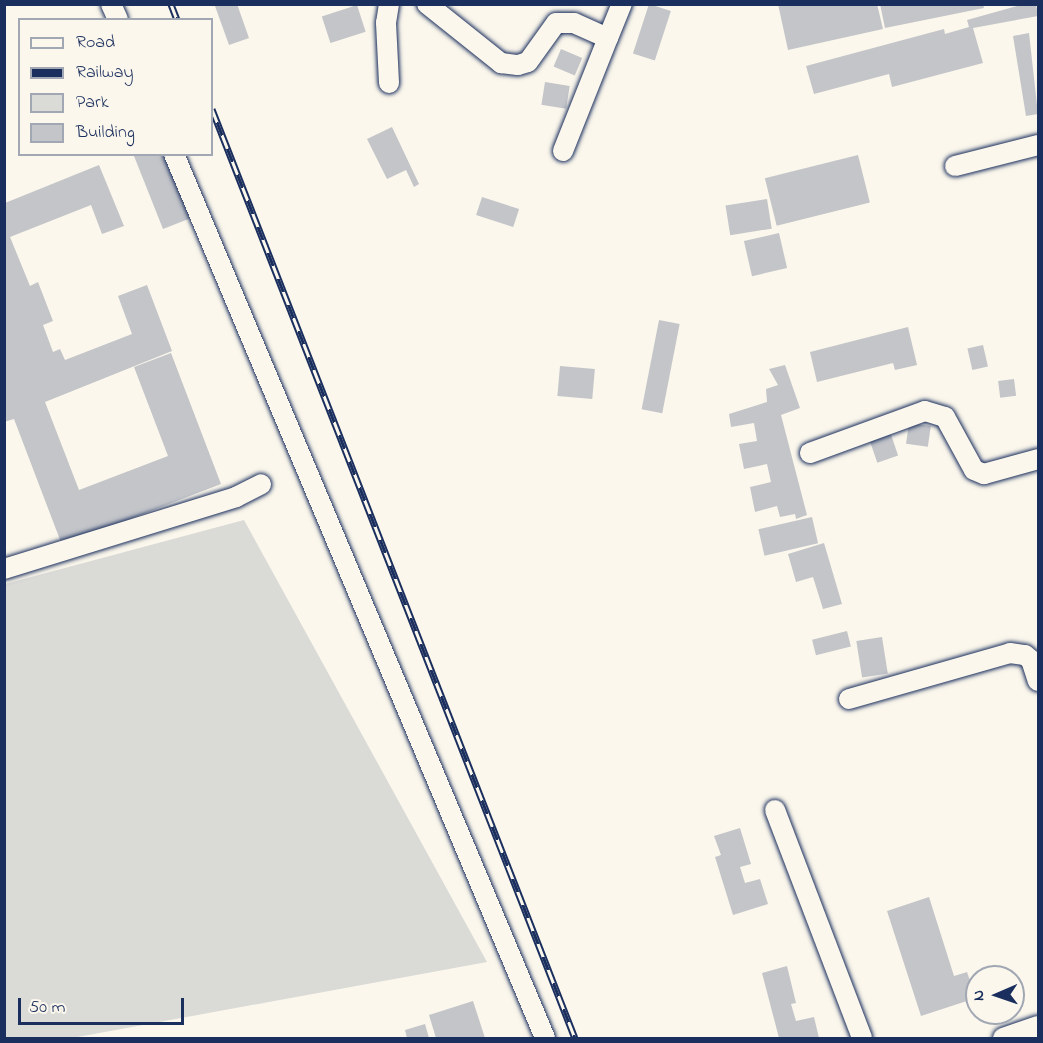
<!DOCTYPE html>
<style>
body{margin:0}
#map{position:relative;width:1043px;height:1043px;overflow:hidden;background:#fbf7ec;font-family:"Indie Flower",sans-serif}
div>[style]{position:absolute}
[style*='--x']{left:calc(var(--x)*1px);top:calc(var(--y)*1px);width:calc(var(--w)*1px);rotate:calc(var(--a)*1deg)}
.green>*{inset:0;background:#dadad7}
.building>*{inset:0;background:#c3c5c9;transform-origin:0 0}
.roads{filter:drop-shadow(0 0 2px #1b2f5e) drop-shadow(0 0 2px #1b2f5e)}
.street>*{height:20px;margin:-10px;padding:0 10px;transform-origin:10px;border-radius:10px;background:#fbf7ec}
.rail>*{height:7px;margin-top:-3.5px;transform-origin:0;background:repeating-linear-gradient(90deg,#fbf7ec 0 14px,#1b2f5e 0 28px);box-sizing:border-box;border-block:2px solid #1b2f5e}
span{translate:-50% -50%;white-space:nowrap;text-align:center;line-height:1.15;-webkit-text-stroke:4.5px #fbf7ec;paint-order:stroke}
.frame{position:absolute;inset:0;border:6px solid #1b2f5e;pointer-events:none}
.legend{position:absolute;left:18px;top:18px;width:195px;height:138px;box-sizing:border-box;background:#fbf7ec;border:2px solid #a1a7b3;margin:0;padding:8px 10px;list-style:none;font-size:18px;color:#1b2f5e}
.legend li{display:flex;align-items:center;gap:12px;height:30px}
.legend b{width:30px;border:2px solid #a1a7b3}
.north{position:absolute;left:965px;top:965px;width:60px;height:60px;box-sizing:border-box;background:#fbf7ec;border:2px solid #a1a7b3;border-radius:50%;rotate:268deg;font-size:16px;font-weight:700;line-height:24px;text-align:center;color:#1b2f5e}
.north::after{content:'';display:block;margin:auto;width:21px;height:27px;background:#1b2f5e;clip-path:polygon(50% 0,100% 100%,50% 72%,0 100%)}
.scale{position:absolute;left:18px;top:998px;width:166px;height:27px;box-sizing:border-box;border:3px solid #1b2f5e;border-top:0;padding-left:8px;font-size:18px;line-height:21px;white-space:nowrap;color:#1b2f5e;-webkit-text-stroke:4px #fbf7ec;paint-order:stroke}
</style>
<div id="map">
<div class="green">
<div style="clip-path:polygon(244px 520px,487px 962px,72px 1038px,5px 1038px,5px 584px)"></div>
</div>
<div class="building">
<div style="clip-path:polygon(219px 4px,237px 4px,249px 38px,229px 45px,215px 6px)"></div>
<div style="left:649px;top:4px;width:23px;height:52px;rotate:18deg"></div>
<div style="clip-path:polygon(778px 4px,877px 4px,883px 29px,788px 50px)"></div>
<div style="clip-path:polygon(880px 4px,983px 4px,984px 8px,885px 28px)"></div>
<div style="clip-path:polygon(1024px 4px,1036px 4px,1038px 16px,973px 28px,983px 63px,892px 87px,889px 74px,814px 94px,806px 66px,944px 29px,945px 34px,969px 27px,967px 20px)"></div>
<div style="left:357px;top:5px;width:28px;height:37px;rotate:72deg"></div>
<div style="clip-path:polygon(1029px 33px,1038px 114px,1026px 116px,1013px 36px)"></div>
<div style="left:561px;top:49px;width:23px;height:19px;rotate:23deg"></div>
<div style="left:545px;top:82px;width:25px;height:23px;rotate:9deg"></div>
<div style="clip-path:polygon(392px 127px,419px 184px,414px 187px,406px 170px,387px 179px,367px 139px)"></div>
<div style="clip-path:polygon(138px 154px,167px 154px,191px 218px,163px 229px,134px 156px)"></div>
<div style="left:858px;top:155px;width:49px;height:96px;rotate:76deg"></div>
<div style="clip-path:polygon(99px 165px,124px 226px,102px 234px,91px 205px,10px 237px,30px 286px,38px 282px,53px 321px,43px 325px,53px 352px,60px 349px,65px 360px,132px 334px,118px 296px,147px 285px,172px 351px,45px 402px,79px 490px,168px 456px,134px 367px,171px 353px,221px 484px,62px 545px,14px 419px,4px 422px,5px 203px)"></div>
<div style="left:482px;top:197px;width:39px;height:19px;rotate:18deg"></div>
<div style="left:767px;top:199px;width:30px;height:42px;rotate:81deg"></div>
<div style="left:779px;top:233px;width:36px;height:36px;rotate:77deg"></div>
<div style="left:659px;top:320px;width:21px;height:91px;rotate:11deg"></div>
<div style="clip-path:polygon(908px 327px,917px 365px,895px 370px,893px 363px,817px 382px,810px 352px)"></div>
<div style="left:983px;top:345px;width:22px;height:16px;rotate:77deg"></div>
<div style="clip-path:polygon(785px 365px,800px 408px,781px 415px,807px 515px,796px 519px,795px 514px,780px 517px,777px 506px,755px 512px,750px 487px,771px 482px,767px 464px,744px 469px,739px 444px,757px 441px,754px 423px,731px 427px,729px 414px,767px 402px,766px 389px,778px 385px,769px 369px)"></div>
<div style="left:560px;top:366px;width:35px;height:30px;rotate:5deg"></div>
<div style="left:1014px;top:379px;width:17px;height:16px;rotate:83deg"></div>
<div style="left:909px;top:423px;width:22px;height:21px;rotate:8deg"></div>
<div style="left:889px;top:429px;width:28px;height:22px;rotate:71deg"></div>
<div style="left:812px;top:517px;width:27px;height:55px;rotate:77deg"></div>
<div style="clip-path:polygon(824px 543px,842px 604px,823px 609px,813px 577px,796px 582px,788px 554px)"></div>
<div style="left:847px;top:631px;width:16px;height:36px;rotate:76deg"></div>
<div style="left:882px;top:637px;width:37px;height:26px;rotate:81deg"></div>
<div style="clip-path:polygon(740px 828px,751px 864px,740px 867px,745px 883px,760px 879px,768px 904px,733px 915px,715px 857px,721px 855px,714px 836px)"></div>
<div style="clip-path:polygon(929px 897px,954px 976px,967px 972px,976px 998px,921px 1016px,887px 911px)"></div>
<div style="clip-path:polygon(787px 966px,796px 1003px,791px 1004px,796px 1021px,814px 1017px,819px 1038px,779px 1038px,762px 973px)"></div>
<div style="clip-path:polygon(473px 1001px,485px 1038px,436px 1038px,429px 1015px)"></div>
<div style="clip-path:polygon(425px 1024px,429px 1038px,407px 1038px,405px 1030px)"></div>
</div>
<div class="roads">
<div class="street">
<div style="--x:111;--y:4;--w:17;--a:66"></div>
<div style="--x:389;--y:4;--w:19;--a:99"></div>
<div style="--x:386;--y:23;--w:60;--a:87.1"></div>
<div style="--x:427;--y:4;--w:95;--a:38.6"></div>
<div style="--x:501;--y:63;--w:17;--a:7"></div>
<div style="--x:518;--y:65;--w:10;--a:-17"></div>
<div style="--x:528;--y:62;--w:48;--a:-54.3"></div>
<div style="--x:556;--y:23;--w:18;--a:0"></div>
<div style="--x:574;--y:23;--w:37;--a:24"></div>
<div style="--x:608;--y:38;--w:37;--a:-68"></div>
<div style="--x:563;--y:151;--w:122;--a:-68.3"></div>
<div style="--x:174;--y:154;--w:959;--a:67.23"></div>
<div style="--x:955;--y:166;--w:86;--a:-14.2"></div>
<div style="--x:810;--y:453;--w:122;--a:-20.1"></div>
<div style="--x:925;--y:411;--w:21;--a:17"></div>
<div style="--x:945;--y:417;--w:60;--a:61.3"></div>
<div style="--x:974;--y:470;--w:11;--a:22"></div>
<div style="--x:984;--y:474;--w:56;--a:-15.5"></div>
<div style="--x:4;--y:569;--w:243;--a:-17.2"></div>
<div style="--x:236;--y:497;--w:28;--a:-27"></div>
<div style="--x:849;--y:699;--w:167;--a:-15.9"></div>
<div style="--x:1010;--y:653;--w:15;--a:8"></div>
<div style="--x:1025;--y:655;--w:8;--a:40"></div>
<div style="--x:1031;--y:660;--w:22;--a:72"></div>
<div style="--x:775;--y:810;--w:244;--a:69.1"></div>
<div style="--x:1003;--y:1038;--w:37;--a:-19"></div>
</div>
</div>
<div class="rail">
<div style="--x:171;--y:4;--w:17;--a:69"></div>
<div style="--x:212;--y:109;--w:997;--a:68.66"></div>
</div>
<div class="frame"></div>
<ul class="legend">
<li><b style="height:8px;background:#fbf7ec"></b>Road</li>
<li><b style="height:8px;background:#1b2f5e"></b>Railway</li>
<li><b style="height:16px;background:#dadad7"></b>Park</li>
<li><b style="height:16px;background:#c3c5c9"></b>Building</li>
</ul>
<div class="north">N</div>
<div class="scale">50 m</div>
</div>
